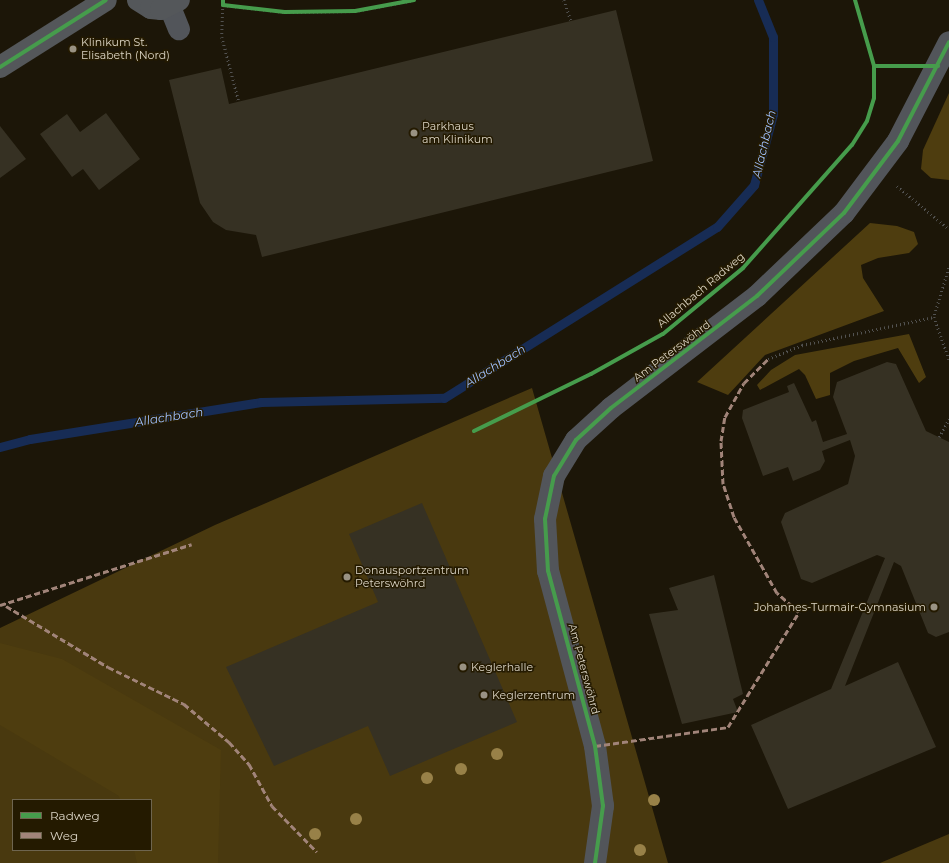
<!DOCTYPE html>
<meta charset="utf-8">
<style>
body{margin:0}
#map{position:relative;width:949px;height:863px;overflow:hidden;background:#1c1608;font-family:Montserrat,sans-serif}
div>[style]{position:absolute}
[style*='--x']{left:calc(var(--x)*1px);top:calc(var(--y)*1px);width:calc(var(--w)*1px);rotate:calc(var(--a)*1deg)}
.green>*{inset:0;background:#49390f}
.forest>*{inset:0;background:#4e3d0f}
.stream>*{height:9px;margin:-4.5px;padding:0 4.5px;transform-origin:4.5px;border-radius:4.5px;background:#172c55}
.building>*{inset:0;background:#363123}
.path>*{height:2.5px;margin-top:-1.25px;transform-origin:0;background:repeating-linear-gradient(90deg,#525251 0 1px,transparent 0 4px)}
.street>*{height:22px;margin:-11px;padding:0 11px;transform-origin:11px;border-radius:11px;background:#52555a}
.secondary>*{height:22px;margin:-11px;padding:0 11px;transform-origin:11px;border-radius:11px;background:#54575a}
.quiet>*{height:3px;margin-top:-1.5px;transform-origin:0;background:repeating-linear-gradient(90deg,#a18479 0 6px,transparent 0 9px)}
.cycleway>*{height:4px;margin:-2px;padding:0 2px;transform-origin:2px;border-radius:2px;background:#469c4c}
.trees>*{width:12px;height:12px;margin:-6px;border-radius:50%;background:#988148}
.dots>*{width:11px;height:11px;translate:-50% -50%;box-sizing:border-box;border:2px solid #241a00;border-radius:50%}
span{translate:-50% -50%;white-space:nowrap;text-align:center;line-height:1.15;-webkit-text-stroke:3px #241a00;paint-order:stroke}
.poi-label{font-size:11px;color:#dcd5c5}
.left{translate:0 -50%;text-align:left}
.right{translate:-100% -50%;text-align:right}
.street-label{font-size:11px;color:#dcd5c5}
.water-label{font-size:12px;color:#9fc0fe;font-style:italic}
.legend{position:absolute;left:12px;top:799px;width:140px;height:52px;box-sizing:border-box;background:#241a00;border:1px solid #6e654f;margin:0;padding:5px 7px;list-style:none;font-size:12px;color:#dcd5c5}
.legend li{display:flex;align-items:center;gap:8px;height:20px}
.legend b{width:20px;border:1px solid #6e654f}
</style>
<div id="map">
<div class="green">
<div style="clip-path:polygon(evenodd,532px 388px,668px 863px,0 863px,0 628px,215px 525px,532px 388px,13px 800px,151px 800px,151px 850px,13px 850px,13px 800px)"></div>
<div style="clip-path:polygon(949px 834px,949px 863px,880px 863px)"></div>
</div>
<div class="forest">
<div style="clip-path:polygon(949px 93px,949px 180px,931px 178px,921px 169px,923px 150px)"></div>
<div style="clip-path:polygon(870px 223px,897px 226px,914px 232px,918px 244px,909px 253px,878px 258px,861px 265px,863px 278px,884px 311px,765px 355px,728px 395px,697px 382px)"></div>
<div style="clip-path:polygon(909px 334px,926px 377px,919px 383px,898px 348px,854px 361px,830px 373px,830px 395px,816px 399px,805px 375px,799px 369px,760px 390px,757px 385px,771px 370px,795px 355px)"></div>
<div style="clip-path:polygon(0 643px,62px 659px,221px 750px,218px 863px,137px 863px,134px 850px,151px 850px,151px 800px,120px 800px,119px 796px,0 725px)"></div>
</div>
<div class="stream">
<div style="--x:0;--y:447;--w:31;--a:-15"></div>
<div style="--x:30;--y:439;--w:234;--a:-9.1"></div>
<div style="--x:261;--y:402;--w:183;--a:-1.3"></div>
<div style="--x:444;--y:398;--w:322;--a:-32.1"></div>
<div style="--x:717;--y:227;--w:56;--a:-48.6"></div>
<div style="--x:754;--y:185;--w:73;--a:-75"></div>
<div style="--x:773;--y:114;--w:77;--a:-90"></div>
<div style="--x:773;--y:37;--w:40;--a:-112"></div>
</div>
<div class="building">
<div style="clip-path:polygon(616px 10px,653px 161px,262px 257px,256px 235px,226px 230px,213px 222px,200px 203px,169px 80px,221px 68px,229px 104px)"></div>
<div style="clip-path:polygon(106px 113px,140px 159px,99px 190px,83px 169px,72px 177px,40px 134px,67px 114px,80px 132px)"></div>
<div style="clip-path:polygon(0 126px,26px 159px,0 178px)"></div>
<div style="clip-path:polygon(887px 362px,896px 364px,926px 431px,949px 442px,949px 632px,936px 637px,928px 633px,901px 566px,894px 562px,845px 686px,898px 662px,936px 747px,788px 809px,751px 725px,831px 689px,885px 558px,877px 555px,812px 583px,801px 579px,781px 522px,785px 513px,848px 484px,855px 456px,850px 440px,822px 451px,825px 461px,820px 470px,793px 481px,788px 467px,763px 476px,742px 418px,743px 410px,789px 392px,787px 386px,794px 383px,812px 422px,816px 420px,823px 442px,847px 434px,833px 397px,837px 382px)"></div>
<div style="clip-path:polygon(422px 503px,517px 722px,390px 776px,368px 726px,274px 766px,226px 667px,378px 602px,349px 534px)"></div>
<div style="clip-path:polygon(714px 575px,743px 694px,733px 699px,738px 712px,682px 724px,649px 614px,678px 610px,669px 588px)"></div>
</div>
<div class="path">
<div style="--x:223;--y:0;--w:5;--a:90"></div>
<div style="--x:223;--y:5;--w:62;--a:6.4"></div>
<div style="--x:285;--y:12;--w:70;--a:-0.8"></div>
<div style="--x:355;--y:11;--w:60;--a:-10.6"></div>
<div style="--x:564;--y:0;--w:21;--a:71"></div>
<div style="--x:223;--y:5;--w:32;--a:92"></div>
<div style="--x:222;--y:37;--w:67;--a:75.3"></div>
<div style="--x:897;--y:186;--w:67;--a:39.6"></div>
<div style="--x:949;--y:268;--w:51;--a:107"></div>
<div style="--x:934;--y:317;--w:45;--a:70.3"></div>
<div style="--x:768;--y:359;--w:37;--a:-22"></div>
<div style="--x:802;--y:345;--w:135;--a:-12"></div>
<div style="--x:939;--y:437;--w:21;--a:-61"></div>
</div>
<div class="street">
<div style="--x:170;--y:7;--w:24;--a:68"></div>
<div style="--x:595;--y:863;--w:58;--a:-82"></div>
<div style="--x:603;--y:806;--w:61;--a:-97.6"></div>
<div style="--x:595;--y:746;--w:181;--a:-105"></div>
<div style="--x:548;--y:571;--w:52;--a:-93.3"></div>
<div style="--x:545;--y:519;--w:44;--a:-78.2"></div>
<div style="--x:554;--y:476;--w:42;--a:-58.6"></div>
<div style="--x:576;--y:440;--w:47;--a:-42.4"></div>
<div style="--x:611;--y:408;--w:184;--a:-37.5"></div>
<div style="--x:757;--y:296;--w:120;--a:-43.7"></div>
<div style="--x:844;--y:213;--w:90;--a:-53.1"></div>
<div style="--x:898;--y:141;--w:111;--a:-62.7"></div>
</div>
<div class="secondary">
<div style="--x:138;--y:0;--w:15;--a:32"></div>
<div style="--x:151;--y:8;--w:10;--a:6"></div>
<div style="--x:161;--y:9;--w:20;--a:-27"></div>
<div style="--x:0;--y:67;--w:125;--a:-32.3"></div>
</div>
<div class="quiet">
<div style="--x:0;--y:605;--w:201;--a:-17.6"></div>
<div style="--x:6;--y:606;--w:119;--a:30.9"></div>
<div style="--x:108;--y:667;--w:85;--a:26"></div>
<div style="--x:184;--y:704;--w:59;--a:40.2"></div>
<div style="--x:229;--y:742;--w:30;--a:48"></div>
<div style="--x:249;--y:764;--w:48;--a:61.3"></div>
<div style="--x:272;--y:806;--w:64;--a:45.6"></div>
<div style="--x:595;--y:746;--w:134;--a:-8.1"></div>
<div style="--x:728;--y:727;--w:135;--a:-58.3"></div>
<div style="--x:799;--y:612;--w:29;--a:-139"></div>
<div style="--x:777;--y:593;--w:87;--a:-119.5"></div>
<div style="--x:734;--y:517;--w:35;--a:-108"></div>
<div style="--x:723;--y:484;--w:43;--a:-92.7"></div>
<div style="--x:721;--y:441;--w:24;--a:-81"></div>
<div style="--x:725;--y:417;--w:39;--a:-61"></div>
<div style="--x:744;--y:383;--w:34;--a:-45"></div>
</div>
<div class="cycleway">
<div style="--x:223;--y:0;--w:5;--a:90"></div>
<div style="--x:223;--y:5;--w:62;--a:6.4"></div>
<div style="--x:285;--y:12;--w:70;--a:-0.8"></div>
<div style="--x:355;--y:11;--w:60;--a:-10.6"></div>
<div style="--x:855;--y:0;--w:69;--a:73.9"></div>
<div style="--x:0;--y:67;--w:125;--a:-32.3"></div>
<div style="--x:474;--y:431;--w:130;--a:-26"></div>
<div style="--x:591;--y:374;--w:82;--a:-29.1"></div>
<div style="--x:663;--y:334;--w:104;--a:-39.5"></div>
<div style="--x:743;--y:268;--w:164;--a:-48.5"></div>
<div style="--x:852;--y:145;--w:28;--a:-58"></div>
<div style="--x:867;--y:121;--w:24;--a:-73"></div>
<div style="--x:874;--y:98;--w:32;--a:-90"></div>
<div style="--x:874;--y:66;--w:64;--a:0"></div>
<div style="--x:595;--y:863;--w:58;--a:-82"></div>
<div style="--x:603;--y:806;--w:61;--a:-97.6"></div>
<div style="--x:595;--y:746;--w:181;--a:-105"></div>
<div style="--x:548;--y:571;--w:52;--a:-93.3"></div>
<div style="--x:545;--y:519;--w:44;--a:-78.2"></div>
<div style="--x:554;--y:476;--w:42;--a:-58.6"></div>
<div style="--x:576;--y:440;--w:47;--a:-42.4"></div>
<div style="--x:611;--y:408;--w:184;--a:-37.5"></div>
<div style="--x:757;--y:296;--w:120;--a:-43.7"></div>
<div style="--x:844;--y:213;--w:90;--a:-53.1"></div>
<div style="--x:898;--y:141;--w:111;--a:-62.7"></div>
</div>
<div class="trees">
<div style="left:497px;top:754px"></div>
<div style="left:461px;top:769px"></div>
<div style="left:427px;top:778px"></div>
<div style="left:654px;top:800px"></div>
<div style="left:356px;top:819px"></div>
<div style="left:315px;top:834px"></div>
<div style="left:640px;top:850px"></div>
</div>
<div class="dots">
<div style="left:73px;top:49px;background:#999283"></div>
<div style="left:414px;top:133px;background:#999283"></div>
<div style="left:347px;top:577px;background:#999283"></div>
<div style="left:934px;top:607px;background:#999283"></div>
<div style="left:463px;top:667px;background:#999283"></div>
<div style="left:484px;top:695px;background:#999283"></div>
</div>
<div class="poi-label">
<span class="left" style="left:81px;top:49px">Klinikum St.<br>Elisabeth (Nord)</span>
<span class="left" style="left:422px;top:133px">Parkhaus<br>am Klinikum</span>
<span class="left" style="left:355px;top:577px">Donausportzentrum<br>Peterswöhrd</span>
<span class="right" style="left:926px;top:607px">Johannes-Turmair-Gymnasium</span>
<span class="left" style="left:471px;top:667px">Keglerhalle</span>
<span class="left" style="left:492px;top:695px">Keglerzentrum</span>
</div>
<div class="street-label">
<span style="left:701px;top:290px;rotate:-40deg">Allachbach Radweg</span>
<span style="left:672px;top:351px;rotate:-37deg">Am Peterswöhrd</span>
<span style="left:584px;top:669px;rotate:75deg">Am Peterswöhrd</span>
</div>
<div class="water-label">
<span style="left:764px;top:144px;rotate:-77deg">Allachbach</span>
<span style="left:495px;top:366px;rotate:-32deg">Allachbach</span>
<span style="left:169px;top:417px;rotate:-9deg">Allachbach</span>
</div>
<ul class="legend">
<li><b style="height:5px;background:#469c4c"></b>Radweg</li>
<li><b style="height:5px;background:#a18479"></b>Weg</li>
</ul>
</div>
